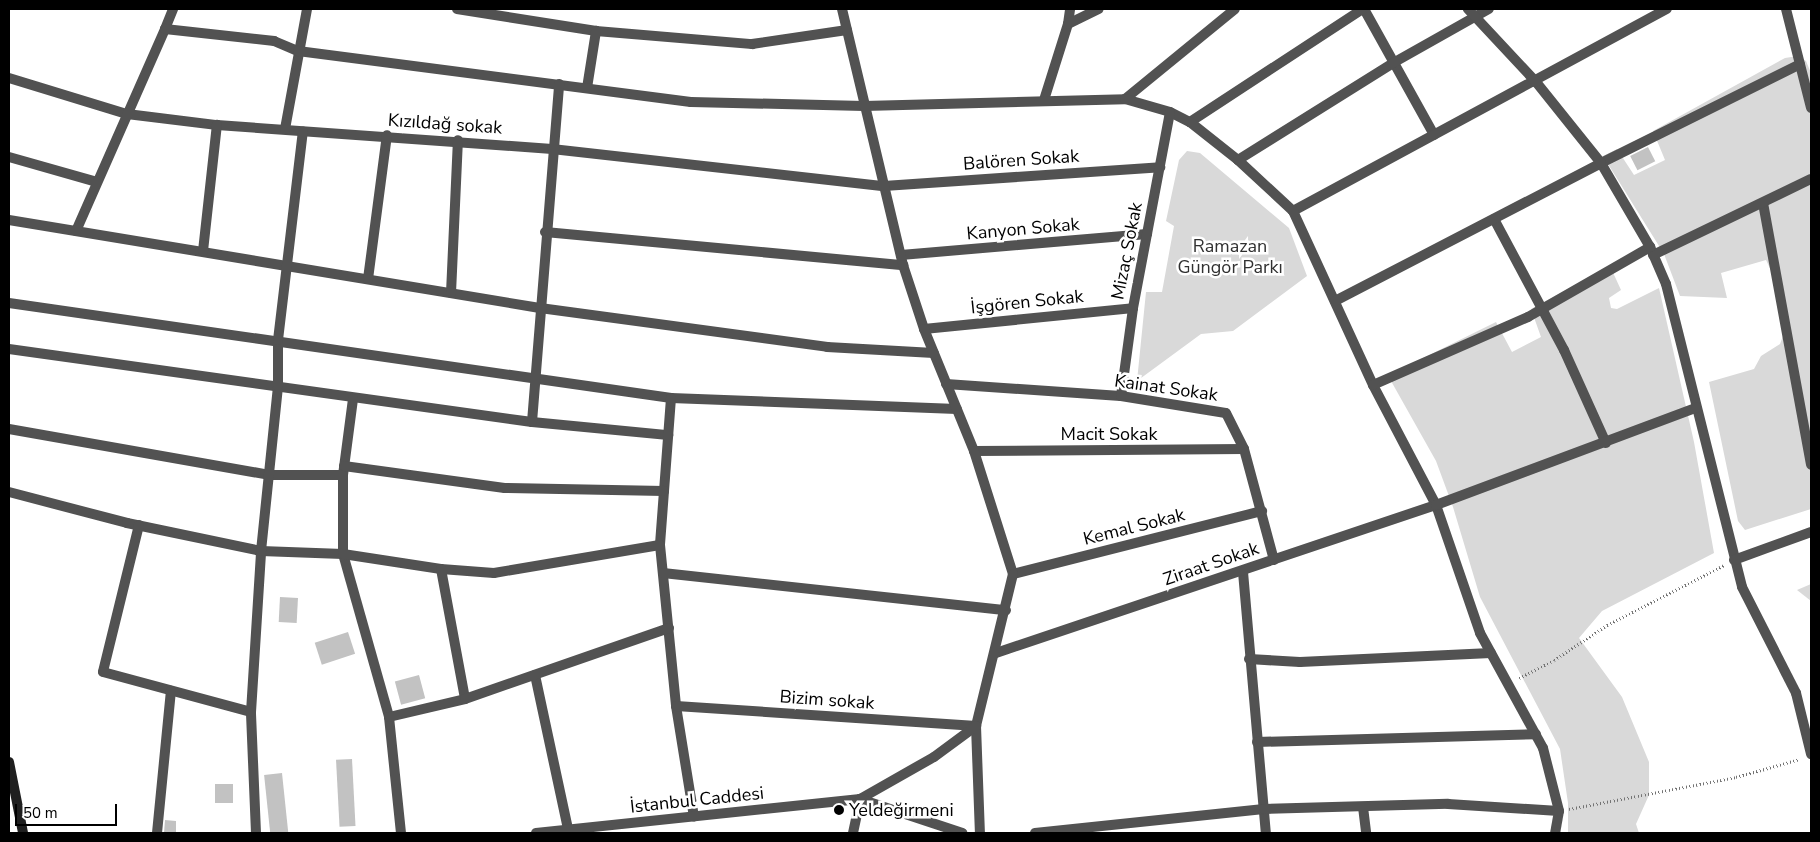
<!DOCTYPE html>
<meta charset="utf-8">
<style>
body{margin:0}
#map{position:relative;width:1820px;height:842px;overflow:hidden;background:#fff;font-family:"Nunito Sans",sans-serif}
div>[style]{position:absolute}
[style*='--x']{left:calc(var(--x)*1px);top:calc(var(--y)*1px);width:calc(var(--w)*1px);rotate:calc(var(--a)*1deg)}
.green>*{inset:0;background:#d9d9d9}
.building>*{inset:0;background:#c2c2c2;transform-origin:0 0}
.path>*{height:2.5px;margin-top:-1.25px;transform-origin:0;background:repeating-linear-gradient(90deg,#747474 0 1px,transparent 0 3.5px)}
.minor>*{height:10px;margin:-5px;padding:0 5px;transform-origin:5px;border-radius:5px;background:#525252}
.tertiary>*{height:10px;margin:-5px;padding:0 5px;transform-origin:5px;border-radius:5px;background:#525252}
.secondary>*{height:10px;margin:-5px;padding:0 5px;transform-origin:5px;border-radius:5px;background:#1f1f1f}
.dots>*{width:14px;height:14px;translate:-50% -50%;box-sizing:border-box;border:2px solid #fff;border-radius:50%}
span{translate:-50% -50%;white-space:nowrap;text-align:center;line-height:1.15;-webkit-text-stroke:5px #fff;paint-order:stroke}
.street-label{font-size:18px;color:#000}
.park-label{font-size:18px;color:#303030}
.poi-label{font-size:18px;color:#000}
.left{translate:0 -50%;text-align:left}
.frame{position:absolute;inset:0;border:10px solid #000;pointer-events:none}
.scale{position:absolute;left:15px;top:804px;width:102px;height:22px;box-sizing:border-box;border:2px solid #000;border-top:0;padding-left:6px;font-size:15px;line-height:18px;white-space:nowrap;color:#000;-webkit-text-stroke:4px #fff;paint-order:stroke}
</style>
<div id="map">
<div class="green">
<div style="clip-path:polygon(1798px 56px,1806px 61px,1811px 73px,1811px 509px,1745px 530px,1738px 521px,1709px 382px,1754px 369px,1761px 356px,1780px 344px,1787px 325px,1779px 287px,1766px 260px,1721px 273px,1727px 298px,1680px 296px,1664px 254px,1603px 156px,1617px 149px,1634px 175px,1665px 160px,1653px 131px,1785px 58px)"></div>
<div style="clip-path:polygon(1187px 151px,1200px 153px,1289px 228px,1307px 276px,1233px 331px,1201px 334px,1137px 381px,1146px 292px,1162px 292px,1174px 226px,1166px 221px,1179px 160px)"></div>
<div style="clip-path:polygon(1610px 266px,1621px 290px,1609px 298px,1611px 308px,1617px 309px,1659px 288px,1694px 442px,1714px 553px,1602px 611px,1579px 638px,1622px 697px,1649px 762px,1649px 795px,1636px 824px,1639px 833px,1568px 833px,1568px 803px,1560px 749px,1480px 597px,1453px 507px,1436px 461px,1391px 381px,1415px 362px,1496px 322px,1512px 352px,1541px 337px,1531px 309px)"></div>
<div style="clip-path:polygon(1811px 584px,1811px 601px,1797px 590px)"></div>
</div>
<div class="building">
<div style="left:1648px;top:147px;width:16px;height:20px;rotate:63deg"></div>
<div style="left:280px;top:597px;width:18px;height:25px;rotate:3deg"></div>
<div style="left:348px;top:632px;width:23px;height:35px;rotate:72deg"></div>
<div style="left:419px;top:675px;width:24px;height:25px;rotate:75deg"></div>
<div style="left:352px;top:759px;width:67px;height:16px;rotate:87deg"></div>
<div style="left:282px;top:773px;width:60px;height:18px;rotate:84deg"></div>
<div style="left:215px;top:784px;width:18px;height:19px"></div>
<div style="clip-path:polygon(165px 820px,176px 821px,176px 833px,164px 833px)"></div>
</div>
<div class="path">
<div style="--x:1519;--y:678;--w:39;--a:-27"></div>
<div style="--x:1554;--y:660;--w:64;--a:-33.4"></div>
<div style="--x:1607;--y:625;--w:131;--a:-27.1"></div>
<div style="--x:1569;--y:809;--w:170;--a:-10.8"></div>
<div style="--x:1736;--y:777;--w:66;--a:-15.7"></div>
</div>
<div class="minor">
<div style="--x:457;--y:9;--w:141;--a:9"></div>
<div style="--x:596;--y:31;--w:157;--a:4.8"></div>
<div style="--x:752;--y:44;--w:96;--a:-8.4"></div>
<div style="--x:1364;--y:9;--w:144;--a:60.9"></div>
<div style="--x:1786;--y:9;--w:102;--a:75.8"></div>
<div style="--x:1068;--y:24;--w:15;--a:-82"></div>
<div style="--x:165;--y:29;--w:22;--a:-68"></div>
<div style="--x:9;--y:78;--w:123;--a:17"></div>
<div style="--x:127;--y:114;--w:91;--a:7"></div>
<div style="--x:217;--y:125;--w:336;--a:4.1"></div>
<div style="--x:552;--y:149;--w:334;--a:6.4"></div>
<div style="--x:884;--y:186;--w:277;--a:-3.9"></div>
<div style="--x:587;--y:88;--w:58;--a:-81"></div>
<div style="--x:1125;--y:99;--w:142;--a:-39.3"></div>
<div style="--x:1044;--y:100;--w:80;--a:-72.5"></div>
<div style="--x:1068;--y:24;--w:34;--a:-26"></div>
<div style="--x:1190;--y:122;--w:207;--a:-33.2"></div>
<div style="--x:285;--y:129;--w:122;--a:-79.6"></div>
<div style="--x:9;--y:157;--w:91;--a:15.9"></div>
<div style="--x:1238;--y:160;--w:183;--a:-32"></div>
<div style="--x:1393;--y:63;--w:110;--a:-29.4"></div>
<div style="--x:1763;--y:203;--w:266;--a:79.6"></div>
<div style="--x:1293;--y:211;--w:425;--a:-28.4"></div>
<div style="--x:1494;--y:219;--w:149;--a:61.9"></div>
<div style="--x:1564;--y:350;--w:102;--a:65.7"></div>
<div style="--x:9;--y:220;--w:538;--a:9.41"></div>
<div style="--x:540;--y:308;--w:290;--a:7.7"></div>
<div style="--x:827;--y:347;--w:107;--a:3.2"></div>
<div style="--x:76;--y:231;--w:221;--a:-66.2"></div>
<div style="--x:165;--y:29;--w:110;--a:6.3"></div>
<div style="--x:274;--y:41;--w:26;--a:23"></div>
<div style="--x:298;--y:51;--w:396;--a:7.4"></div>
<div style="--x:691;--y:102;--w:173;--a:1.3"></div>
<div style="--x:864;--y:106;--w:261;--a:-1.5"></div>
<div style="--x:1125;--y:99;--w:47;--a:16.1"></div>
<div style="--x:1170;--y:112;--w:22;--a:27"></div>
<div style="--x:1190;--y:122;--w:61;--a:38.4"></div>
<div style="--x:1238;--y:160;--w:75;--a:42.8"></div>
<div style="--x:1293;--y:211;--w:192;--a:65.3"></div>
<div style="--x:1373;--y:385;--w:136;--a:62.3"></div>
<div style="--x:1436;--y:505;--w:135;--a:71"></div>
<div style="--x:1480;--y:633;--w:131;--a:61.3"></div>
<div style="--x:1543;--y:748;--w:65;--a:75.7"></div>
<div style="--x:1559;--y:811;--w:22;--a:100"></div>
<div style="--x:545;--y:232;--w:360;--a:5.3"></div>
<div style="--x:1650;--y:247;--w:40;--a:66.6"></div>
<div style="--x:1666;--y:284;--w:312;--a:75.9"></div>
<div style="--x:1742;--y:587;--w:119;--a:63"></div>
<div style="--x:1796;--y:693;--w:63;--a:76.2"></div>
<div style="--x:203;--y:251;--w:127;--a:-83.7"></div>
<div style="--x:901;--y:255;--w:247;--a:-4.9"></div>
<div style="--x:1653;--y:255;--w:175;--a:-25.7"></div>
<div style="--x:368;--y:279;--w:145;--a:-82.5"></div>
<div style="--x:451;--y:293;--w:153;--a:-87.4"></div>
<div style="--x:1335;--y:301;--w:300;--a:-27.4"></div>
<div style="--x:1601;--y:163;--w:222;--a:-26.4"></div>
<div style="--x:9;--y:303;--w:669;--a:8.17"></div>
<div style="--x:671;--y:398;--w:286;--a:2.2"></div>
<div style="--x:924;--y:329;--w:210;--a:-5.7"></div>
<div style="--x:9;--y:349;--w:528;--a:7.95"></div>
<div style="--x:532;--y:422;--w:137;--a:5.5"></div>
<div style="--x:946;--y:384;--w:175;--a:3.9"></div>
<div style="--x:1121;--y:396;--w:106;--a:9.2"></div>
<div style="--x:1226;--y:413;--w:40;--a:63.4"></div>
<div style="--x:1244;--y:449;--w:115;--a:74.9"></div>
<div style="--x:1373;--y:385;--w:169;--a:-23.7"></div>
<div style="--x:1528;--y:317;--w:141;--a:-29.8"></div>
<div style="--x:1650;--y:247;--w:97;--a:-120.3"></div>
<div style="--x:1601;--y:163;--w:104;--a:-128.7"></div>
<div style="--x:1536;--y:82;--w:100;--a:-133"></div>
<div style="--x:1121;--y:396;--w:89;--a:-82.2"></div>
<div style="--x:1133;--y:308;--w:199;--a:-79.3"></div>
<div style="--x:671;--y:398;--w:147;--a:94.3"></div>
<div style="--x:660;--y:545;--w:162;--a:84.3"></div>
<div style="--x:676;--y:706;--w:112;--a:80.8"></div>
<div style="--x:353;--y:399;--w:77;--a:97.5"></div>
<div style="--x:343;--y:475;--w:79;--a:90"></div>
<div style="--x:343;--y:554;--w:169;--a:74.2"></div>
<div style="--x:389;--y:717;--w:117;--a:84.1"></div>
<div style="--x:532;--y:422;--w:339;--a:-85.4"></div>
<div style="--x:9;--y:429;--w:264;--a:10"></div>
<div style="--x:269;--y:475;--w:74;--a:0"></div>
<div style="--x:974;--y:451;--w:270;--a:-0.4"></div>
<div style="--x:344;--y:466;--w:162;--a:7.8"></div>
<div style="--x:505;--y:488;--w:159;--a:1.1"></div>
<div style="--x:9;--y:492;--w:122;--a:14.7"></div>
<div style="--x:127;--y:523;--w:137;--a:11.8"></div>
<div style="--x:261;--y:551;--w:82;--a:2.1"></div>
<div style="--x:343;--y:554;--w:99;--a:8.7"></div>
<div style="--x:441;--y:569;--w:53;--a:4.3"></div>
<div style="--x:494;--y:573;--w:168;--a:-9.6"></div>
<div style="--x:139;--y:525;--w:151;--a:103.8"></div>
<div style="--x:103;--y:672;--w:153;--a:15.1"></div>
<div style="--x:1734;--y:560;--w:82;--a:-20"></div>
<div style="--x:441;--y:569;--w:132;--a:79.5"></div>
<div style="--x:1243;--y:572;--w:262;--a:85"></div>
<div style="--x:663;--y:573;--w:345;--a:6.2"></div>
<div style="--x:1013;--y:574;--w:257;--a:-14.2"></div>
<div style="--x:996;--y:653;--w:464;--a:-18.6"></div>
<div style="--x:1436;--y:505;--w:278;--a:-20.5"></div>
<div style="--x:1249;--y:659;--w:51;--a:3.4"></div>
<div style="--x:1300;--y:662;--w:191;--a:-2.7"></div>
<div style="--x:535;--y:675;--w:162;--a:77.9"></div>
<div style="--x:676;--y:706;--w:301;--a:3.8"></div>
<div style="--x:389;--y:717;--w:78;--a:-13.3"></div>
<div style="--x:465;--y:699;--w:216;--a:-19.2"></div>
<div style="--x:1257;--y:742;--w:279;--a:-1.6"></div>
<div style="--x:1363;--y:807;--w:26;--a:83"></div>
<div style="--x:157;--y:833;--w:143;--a:-84.4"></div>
<div style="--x:256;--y:833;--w:121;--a:-92.4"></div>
<div style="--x:251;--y:712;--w:161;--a:-86.4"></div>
<div style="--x:261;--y:551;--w:166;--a:-84.1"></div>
<div style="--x:278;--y:386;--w:46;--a:-90"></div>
<div style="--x:278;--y:340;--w:210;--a:-83.2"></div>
<div style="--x:853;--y:833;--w:35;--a:-78"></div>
<div style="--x:1035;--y:833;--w:230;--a:-6"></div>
<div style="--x:1264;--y:809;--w:184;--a:-1.6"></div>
<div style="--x:1448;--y:804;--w:111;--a:3.6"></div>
</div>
<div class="tertiary">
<div style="--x:842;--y:9;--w:263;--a:76.6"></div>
<div style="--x:903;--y:265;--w:67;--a:71.8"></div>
<div style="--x:924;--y:329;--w:132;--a:67.7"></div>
<div style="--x:974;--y:451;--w:129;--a:72.4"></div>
<div style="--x:1013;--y:574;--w:156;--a:103.7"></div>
<div style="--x:976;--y:726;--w:107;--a:87.9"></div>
<div style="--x:860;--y:799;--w:85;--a:-29.6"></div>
<div style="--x:934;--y:757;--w:52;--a:-36.4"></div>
<div style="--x:536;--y:833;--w:326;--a:-6"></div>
<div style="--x:860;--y:799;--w:108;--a:18.4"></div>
</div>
<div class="secondary">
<div style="--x:9;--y:762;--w:72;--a:78.8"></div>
</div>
<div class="dots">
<div style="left:839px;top:810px;background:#000"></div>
</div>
<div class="street-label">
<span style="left:445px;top:124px;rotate:4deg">Kızıldağ sokak</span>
<span style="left:1021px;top:160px;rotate:-4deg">Balören Sokak</span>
<span style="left:1023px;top:229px;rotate:-5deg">Kanyon Sokak</span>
<span style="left:1127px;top:251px;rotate:-79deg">Mizaç Sokak</span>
<span style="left:1027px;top:302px;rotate:-6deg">İşgören Sokak</span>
<span style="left:1166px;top:388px;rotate:8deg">Kainat Sokak</span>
<span style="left:1109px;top:434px">Macit Sokak</span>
<span style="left:1134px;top:527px;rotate:-14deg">Kemal Sokak</span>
<span style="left:1211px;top:564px;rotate:-19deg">Ziraat Sokak</span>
<span style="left:827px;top:700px;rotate:4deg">Bizim sokak</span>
<span style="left:697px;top:800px;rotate:-6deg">İstanbul Caddesi</span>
</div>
<div class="park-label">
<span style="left:1230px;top:257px">Ramazan<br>Güngör Parkı</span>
</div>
<div class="poi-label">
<span class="left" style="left:849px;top:810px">Yeldeğirmeni</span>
</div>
<div class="frame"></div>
<div class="scale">50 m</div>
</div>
